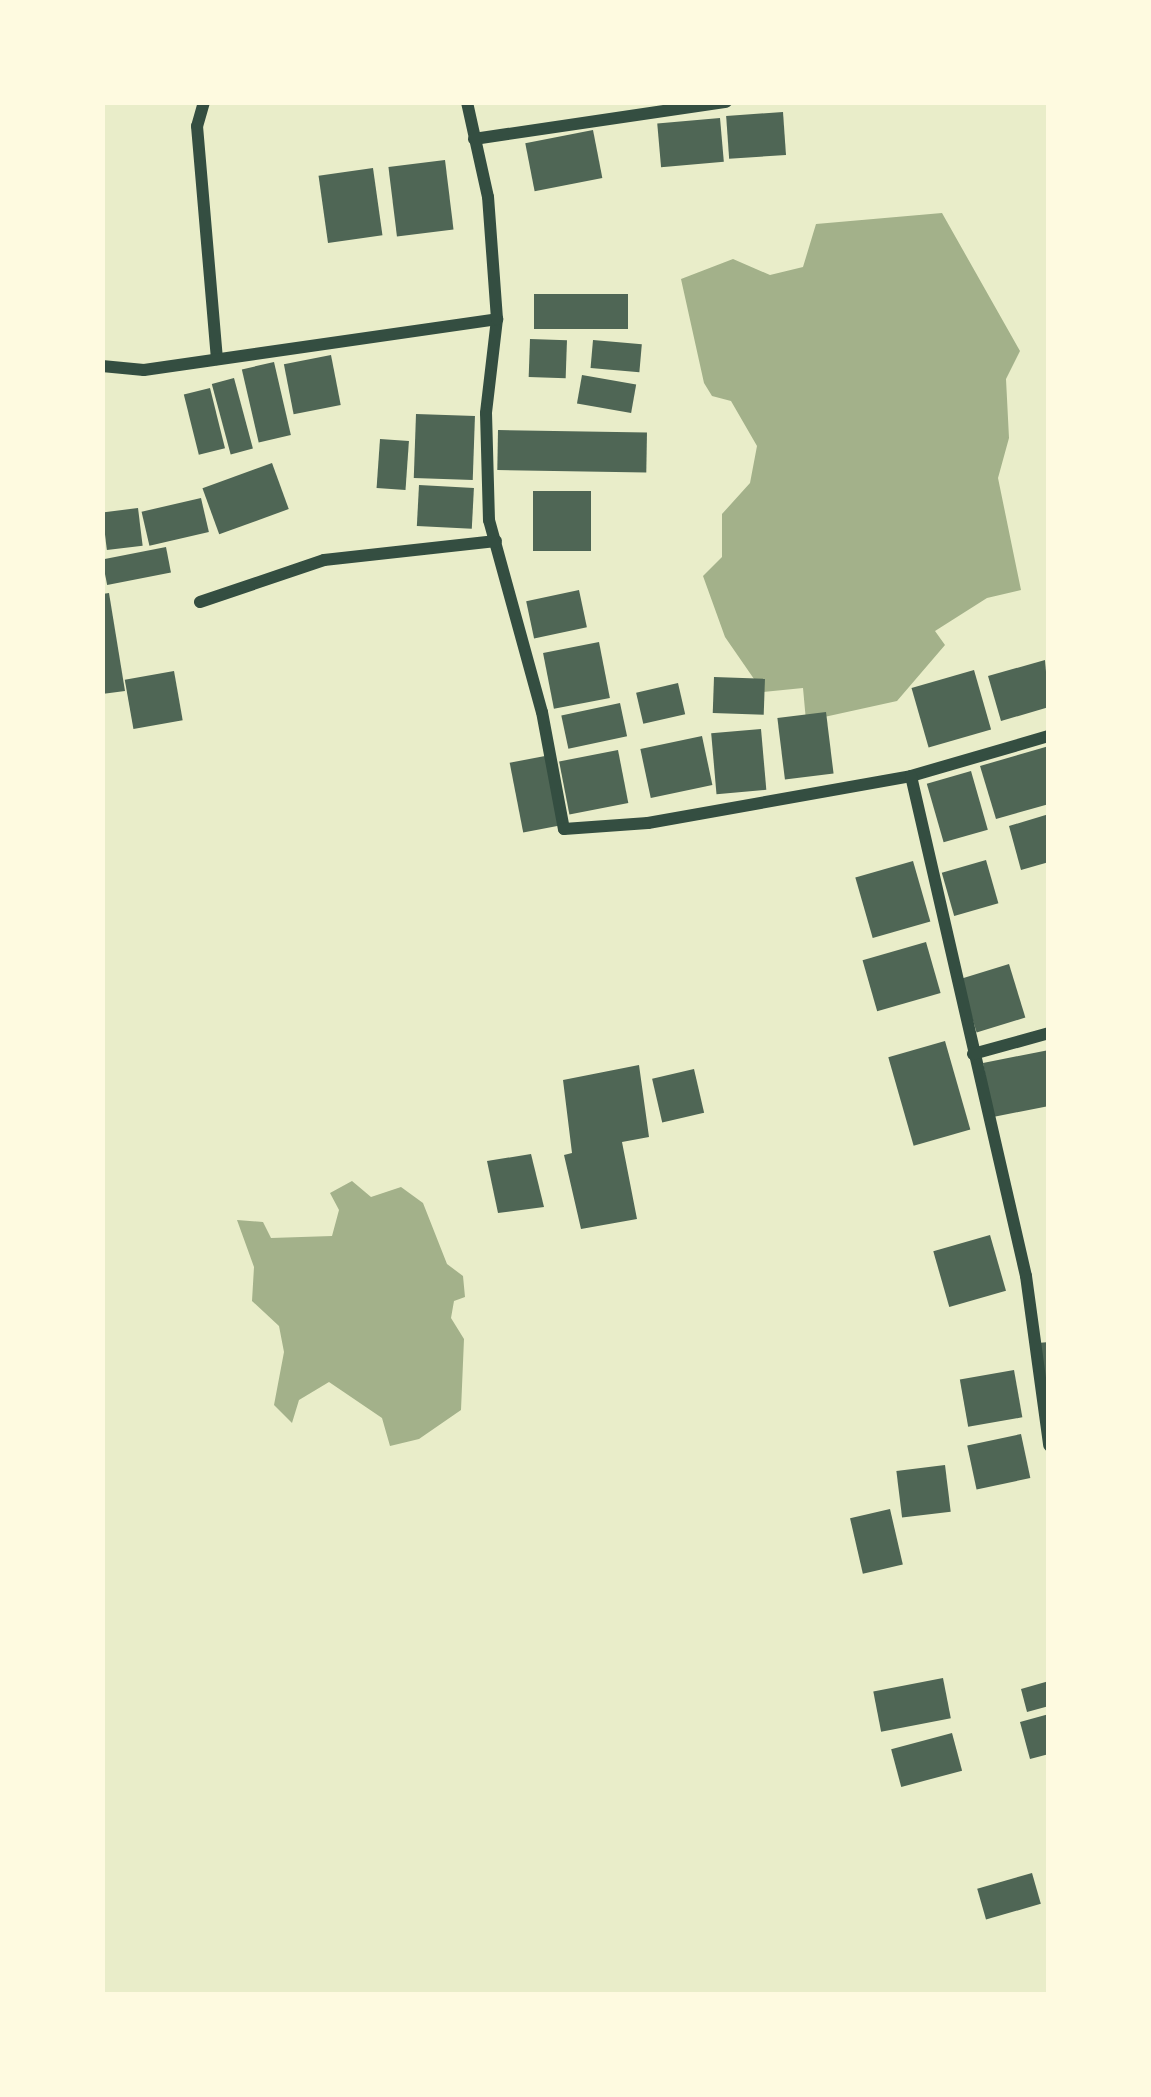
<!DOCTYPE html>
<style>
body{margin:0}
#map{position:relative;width:1151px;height:2097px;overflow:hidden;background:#e9edc9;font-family:Cabin,sans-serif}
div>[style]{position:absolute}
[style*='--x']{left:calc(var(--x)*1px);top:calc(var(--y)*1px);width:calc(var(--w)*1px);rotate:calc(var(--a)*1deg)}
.water>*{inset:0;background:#a3b18a}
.building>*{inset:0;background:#4f6655;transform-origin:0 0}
.minor>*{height:12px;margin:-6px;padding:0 6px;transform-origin:6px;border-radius:6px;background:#344e41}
span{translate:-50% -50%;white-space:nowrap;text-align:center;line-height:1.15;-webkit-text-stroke:9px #fefae0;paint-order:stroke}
.frame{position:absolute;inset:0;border:105px solid #fefae0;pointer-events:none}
</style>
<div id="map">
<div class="water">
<div style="clip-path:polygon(942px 213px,1020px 351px,1006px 379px,1009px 438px,998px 478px,1021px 590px,987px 598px,935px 631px,945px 645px,897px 701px,806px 721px,803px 688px,763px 692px,725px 637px,703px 576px,722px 557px,722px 514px,750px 483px,757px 446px,731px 401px,712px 396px,704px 383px,681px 279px,733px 259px,770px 275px,803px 267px,816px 224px)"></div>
<div style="clip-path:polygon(352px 1181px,371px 1197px,401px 1187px,423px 1203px,447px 1264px,463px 1276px,465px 1297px,454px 1301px,451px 1318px,464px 1339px,461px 1410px,419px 1439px,390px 1446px,382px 1418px,329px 1382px,299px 1400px,292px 1423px,274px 1405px,284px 1352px,279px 1326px,252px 1301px,254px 1267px,237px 1220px,263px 1222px,271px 1238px,332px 1236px,339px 1210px,330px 1193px)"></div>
</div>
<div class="building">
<div style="left:783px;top:112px;width:43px;height:57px;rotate:86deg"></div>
<div style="left:720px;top:118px;width:44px;height:63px;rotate:85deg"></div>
<div style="left:593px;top:130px;width:49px;height:69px;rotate:79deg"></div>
<div style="left:445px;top:160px;width:70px;height:57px;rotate:83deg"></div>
<div style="left:373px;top:168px;width:68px;height:55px;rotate:82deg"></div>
<div style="left:534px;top:294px;width:94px;height:35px"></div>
<div style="left:530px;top:339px;width:37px;height:38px;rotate:2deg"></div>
<div style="left:593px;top:340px;width:49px;height:28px;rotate:5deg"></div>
<div style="left:331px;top:355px;width:51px;height:48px;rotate:79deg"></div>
<div style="left:274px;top:362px;width:75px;height:33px;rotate:77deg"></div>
<div style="left:582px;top:375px;width:55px;height:29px;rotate:10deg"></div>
<div style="left:234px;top:378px;width:73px;height:23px;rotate:75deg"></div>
<div style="left:210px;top:388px;width:62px;height:27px;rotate:76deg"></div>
<div style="left:416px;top:414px;width:59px;height:64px;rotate:2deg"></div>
<div style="left:498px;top:430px;width:149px;height:40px;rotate:1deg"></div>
<div style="left:380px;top:439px;width:29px;height:49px;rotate:4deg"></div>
<div style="left:272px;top:463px;width:49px;height:74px;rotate:70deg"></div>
<div style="left:419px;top:485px;width:55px;height:41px;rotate:3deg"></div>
<div style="left:533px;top:491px;width:58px;height:60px"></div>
<div style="left:201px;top:498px;width:35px;height:61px;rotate:77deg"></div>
<div style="left:138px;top:508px;width:38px;height:36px;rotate:83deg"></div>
<div style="left:166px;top:547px;width:26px;height:65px;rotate:79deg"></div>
<div style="left:579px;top:590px;width:38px;height:54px;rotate:78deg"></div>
<div style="clip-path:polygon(109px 593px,125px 691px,102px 694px,102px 594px)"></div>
<div style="left:599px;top:642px;width:57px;height:57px;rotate:79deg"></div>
<div style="clip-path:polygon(1045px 660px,1049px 707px,1001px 721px,988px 676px)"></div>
<div style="left:974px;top:670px;width:62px;height:65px;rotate:74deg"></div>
<div style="left:174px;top:671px;width:50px;height:50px;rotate:80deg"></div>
<div style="left:714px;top:677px;width:51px;height:36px;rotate:2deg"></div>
<div style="left:678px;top:683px;width:32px;height:43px;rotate:77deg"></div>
<div style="left:620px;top:703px;width:34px;height:60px;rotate:78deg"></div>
<div style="left:826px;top:712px;width:62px;height:49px;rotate:83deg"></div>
<div style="left:761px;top:729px;width:61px;height:50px;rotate:85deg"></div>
<div style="left:702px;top:736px;width:50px;height:63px;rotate:78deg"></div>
<div style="clip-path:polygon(1049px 746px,1049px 804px,996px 819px,980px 766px)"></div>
<div style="left:618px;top:750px;width:54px;height:60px;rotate:79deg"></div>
<div style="left:545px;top:756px;width:71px;height:36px;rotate:79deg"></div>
<div style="left:971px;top:771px;width:61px;height:46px;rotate:74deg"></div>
<div style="clip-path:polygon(1049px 814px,1049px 862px,1021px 870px,1009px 826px)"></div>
<div style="left:986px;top:860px;width:45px;height:46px;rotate:74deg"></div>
<div style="left:913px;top:861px;width:63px;height:60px;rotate:74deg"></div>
<div style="left:926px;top:942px;width:53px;height:66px;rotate:74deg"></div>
<div style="left:1009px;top:964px;width:56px;height:51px;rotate:73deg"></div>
<div style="left:945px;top:1041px;width:92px;height:59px;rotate:74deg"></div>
<div style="clip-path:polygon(1049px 1050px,1049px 1106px,993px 1117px,983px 1063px)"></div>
<div style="clip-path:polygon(639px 1065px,649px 1137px,622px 1142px,637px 1219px,581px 1229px,564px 1155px,572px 1153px,563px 1080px)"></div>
<div style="left:694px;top:1069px;width:45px;height:43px;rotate:77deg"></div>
<div style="clip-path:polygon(531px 1154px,544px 1207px,498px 1213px,487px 1161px)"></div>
<div style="left:990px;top:1235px;width:58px;height:59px;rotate:74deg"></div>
<div style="clip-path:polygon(1049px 1342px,1049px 1406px,1038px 1343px)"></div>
<div style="left:1014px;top:1370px;width:48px;height:55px;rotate:80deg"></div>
<div style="left:1021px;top:1434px;width:45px;height:55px;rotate:78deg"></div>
<div style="left:945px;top:1465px;width:47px;height:49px;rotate:83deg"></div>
<div style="left:890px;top:1509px;width:57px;height:41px;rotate:77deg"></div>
<div style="left:943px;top:1678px;width:41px;height:71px;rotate:79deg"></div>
<div style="clip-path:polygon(1049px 1681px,1049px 1706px,1027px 1712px,1021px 1689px)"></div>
<div style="clip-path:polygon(1049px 1714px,1049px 1754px,1030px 1759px,1020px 1722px)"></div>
<div style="left:952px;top:1733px;width:39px;height:63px;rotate:75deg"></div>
<div style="left:1032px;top:1873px;width:32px;height:57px;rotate:74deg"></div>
</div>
<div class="minor">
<div style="--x:204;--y:102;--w:25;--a:106"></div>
<div style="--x:197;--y:126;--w:234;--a:85.1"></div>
<div style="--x:474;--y:139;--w:255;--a:-8.4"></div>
<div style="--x:497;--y:319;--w:95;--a:96.7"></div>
<div style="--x:486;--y:413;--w:107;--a:88.4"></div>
<div style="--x:489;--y:520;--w:199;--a:74.6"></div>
<div style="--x:542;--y:712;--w:119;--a:79.4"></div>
<div style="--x:564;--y:829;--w:84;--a:-4.1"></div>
<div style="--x:648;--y:823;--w:267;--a:-10.1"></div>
<div style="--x:911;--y:776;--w:144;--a:-16.2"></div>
<div style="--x:102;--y:366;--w:42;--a:5.4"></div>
<div style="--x:144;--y:370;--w:357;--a:-8.2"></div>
<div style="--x:497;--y:319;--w:122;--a:-94.2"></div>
<div style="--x:488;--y:197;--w:97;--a:-102.5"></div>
<div style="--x:200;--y:602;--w:131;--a:-18.7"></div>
<div style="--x:324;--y:560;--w:173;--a:-6.3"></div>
<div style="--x:911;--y:776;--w:513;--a:77.05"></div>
<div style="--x:1026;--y:1276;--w:171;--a:82.2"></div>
<div style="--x:973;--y:1054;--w:79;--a:-15.4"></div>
</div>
<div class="frame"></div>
</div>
